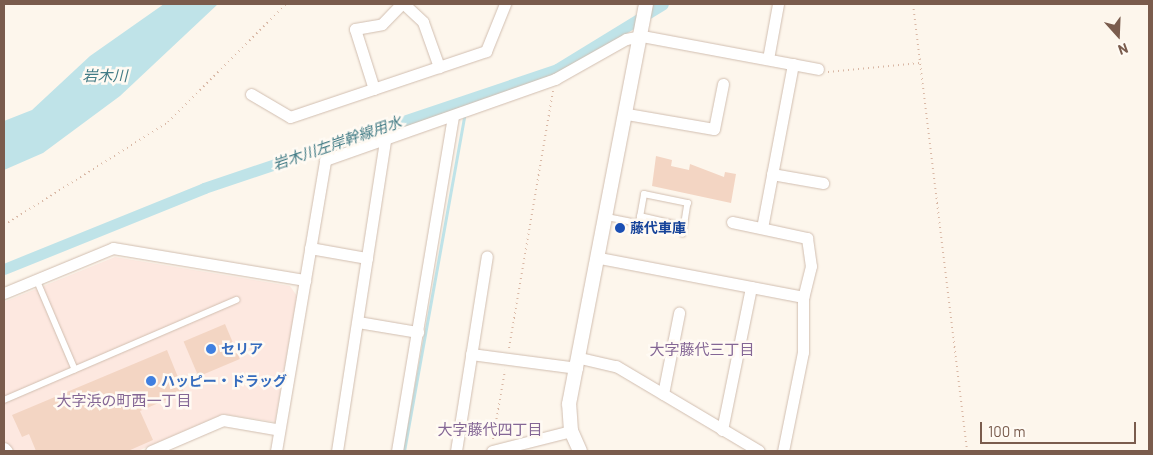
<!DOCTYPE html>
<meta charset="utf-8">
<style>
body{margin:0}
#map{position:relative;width:1153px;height:455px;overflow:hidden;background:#fdf6ec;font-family:Barlow,"Noto Sans JP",sans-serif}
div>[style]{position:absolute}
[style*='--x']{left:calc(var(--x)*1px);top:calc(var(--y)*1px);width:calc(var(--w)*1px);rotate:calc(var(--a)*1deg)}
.commercial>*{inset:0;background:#fde8e0}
.water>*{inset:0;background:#bfe3e8}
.stream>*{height:3px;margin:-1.5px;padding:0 1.5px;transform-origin:1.5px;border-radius:1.5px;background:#bfe3e8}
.canal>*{height:11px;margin:-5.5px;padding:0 5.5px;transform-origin:5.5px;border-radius:5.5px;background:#bfe3e8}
.building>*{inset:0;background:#f3d5c3;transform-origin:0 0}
.path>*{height:2px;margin-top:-1px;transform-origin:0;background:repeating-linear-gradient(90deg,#d9b8a5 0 1px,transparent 0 5px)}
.roads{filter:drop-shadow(0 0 1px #d1beb0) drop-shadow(0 0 1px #d1beb0)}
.service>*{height:5.5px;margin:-2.75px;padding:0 2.75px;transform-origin:2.75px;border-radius:2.75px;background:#fff}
.minor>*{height:11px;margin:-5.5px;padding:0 5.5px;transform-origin:5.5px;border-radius:5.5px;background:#fff}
.tertiary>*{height:14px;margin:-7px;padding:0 7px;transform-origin:7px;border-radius:7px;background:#fff}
.dots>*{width:14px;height:14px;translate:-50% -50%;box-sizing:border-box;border:2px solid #fffaf3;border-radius:50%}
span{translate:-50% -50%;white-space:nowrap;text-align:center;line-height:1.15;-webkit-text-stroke:5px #fffaf3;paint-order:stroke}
.transit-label{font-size:14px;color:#164399;font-weight:700}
.left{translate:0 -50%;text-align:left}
.shop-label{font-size:14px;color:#366cbe;font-weight:700}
.water-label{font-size:15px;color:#437c86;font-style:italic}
.neighbourhood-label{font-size:15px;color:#846695}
.frame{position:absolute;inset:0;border:5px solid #7a5c4d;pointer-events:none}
.north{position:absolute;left:1093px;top:10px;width:50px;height:50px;-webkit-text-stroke:4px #fffaf3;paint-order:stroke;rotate:160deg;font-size:14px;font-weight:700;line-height:20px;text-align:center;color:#7a5c4d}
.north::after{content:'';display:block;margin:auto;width:18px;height:22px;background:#7a5c4d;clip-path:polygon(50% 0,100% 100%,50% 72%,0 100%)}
.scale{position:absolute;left:980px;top:422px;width:156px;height:22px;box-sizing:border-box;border:2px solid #7a5c4d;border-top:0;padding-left:6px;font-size:15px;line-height:18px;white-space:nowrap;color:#7a5c4d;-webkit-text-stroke:4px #fffaf3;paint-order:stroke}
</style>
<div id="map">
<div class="commercial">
<div style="clip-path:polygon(115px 257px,290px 286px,297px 296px,275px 422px,223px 414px,138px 451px,14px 451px,4px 440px,4px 302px)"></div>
</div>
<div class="water">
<div style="clip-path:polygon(164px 4px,218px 4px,120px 96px,43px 153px,4px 170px,4px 121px,32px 110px,90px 56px)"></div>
</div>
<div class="stream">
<div style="--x:404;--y:451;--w:339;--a:-79.8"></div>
</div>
<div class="canal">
<div style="--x:4;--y:269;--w:216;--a:-22"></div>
<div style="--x:204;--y:188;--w:373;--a:-18.6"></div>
<div style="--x:557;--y:69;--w:124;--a:-31.5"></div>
</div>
<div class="building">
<div style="clip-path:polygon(656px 156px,672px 160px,671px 166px,689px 170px,690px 164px,724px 177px,725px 172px,736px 174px,731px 203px,652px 186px)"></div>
<div style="left:225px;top:324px;width:38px;height:45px;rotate:67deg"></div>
<div style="clip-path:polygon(167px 350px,184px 392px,140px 411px,153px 440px,128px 451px,36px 451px,29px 434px,22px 437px,12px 415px)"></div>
</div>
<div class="path">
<div style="--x:913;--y:4;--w:450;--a:83.1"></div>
<div style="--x:828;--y:72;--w:92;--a:-5.6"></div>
<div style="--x:4;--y:225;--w:194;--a:-32.1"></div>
<div style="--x:168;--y:122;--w:167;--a:-45"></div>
<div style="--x:509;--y:348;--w:261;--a:-80.3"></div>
<div style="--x:493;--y:439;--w:70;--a:-80.1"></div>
</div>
<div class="roads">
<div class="service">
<div style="--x:640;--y:216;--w:45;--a:12.8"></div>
<div style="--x:607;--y:217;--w:33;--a:11"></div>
<div style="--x:639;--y:223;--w:29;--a:-80"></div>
<div style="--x:644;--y:194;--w:45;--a:11.6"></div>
<div style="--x:688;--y:203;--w:31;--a:99"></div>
<div style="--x:37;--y:280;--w:97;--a:66.9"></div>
<div style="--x:4;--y:400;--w:253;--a:-23.3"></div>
</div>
<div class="minor">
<div style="--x:404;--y:4;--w:26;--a:43"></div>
<div style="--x:423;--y:22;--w:48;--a:70.4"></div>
<div style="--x:768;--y:59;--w:56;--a:-79.7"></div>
<div style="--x:374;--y:89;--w:63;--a:-107.6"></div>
<div style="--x:355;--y:29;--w:27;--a:-10"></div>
<div style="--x:382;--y:24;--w:28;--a:-46"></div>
<div style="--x:251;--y:94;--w:45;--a:30.5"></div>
<div style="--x:290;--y:117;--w:207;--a:-18.6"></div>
<div style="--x:486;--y:51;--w:51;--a:-68"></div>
<div style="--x:627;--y:114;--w:88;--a:9.8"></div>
<div style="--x:714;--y:129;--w:46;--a:-78.7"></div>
<div style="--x:772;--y:174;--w:52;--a:10"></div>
<div style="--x:732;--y:222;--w:77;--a:12"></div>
<div style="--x:807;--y:238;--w:28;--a:82"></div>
<div style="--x:811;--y:266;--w:32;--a:104"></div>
<div style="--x:803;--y:297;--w:55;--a:90"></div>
<div style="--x:803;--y:352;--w:101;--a:101.4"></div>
<div style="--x:762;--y:228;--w:167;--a:-79.3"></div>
<div style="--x:310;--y:248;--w:58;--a:10"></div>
<div style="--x:599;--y:258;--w:208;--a:10.8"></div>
<div style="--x:4;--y:293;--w:118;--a:-22.4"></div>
<div style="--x:113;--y:248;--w:195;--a:9.5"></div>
<div style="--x:358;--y:322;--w:61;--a:9.5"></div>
<div style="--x:471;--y:354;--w:107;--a:7.5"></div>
<div style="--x:580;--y:358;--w:37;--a:13"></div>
<div style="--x:616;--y:366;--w:166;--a:30.7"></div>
<div style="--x:663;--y:394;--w:83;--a:-78.8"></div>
<div style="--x:722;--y:430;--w:146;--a:-78.5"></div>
<div style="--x:4;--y:448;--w:4;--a:45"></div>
<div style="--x:151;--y:451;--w:78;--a:-23.3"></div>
<div style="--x:223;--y:420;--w:53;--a:9.8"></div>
<div style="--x:276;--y:451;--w:295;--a:-80.4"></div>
<div style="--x:325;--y:160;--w:244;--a:-19.4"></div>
<div style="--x:555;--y:79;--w:81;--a:-29.4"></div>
<div style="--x:626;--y:39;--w:16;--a:-11"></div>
<div style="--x:642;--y:36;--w:179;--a:10.6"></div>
<div style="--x:337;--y:451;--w:314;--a:-81.2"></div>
<div style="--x:397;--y:451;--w:338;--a:-80.5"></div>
<div style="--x:456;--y:451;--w:197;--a:-81"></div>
<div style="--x:492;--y:451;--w:81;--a:-14.2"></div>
</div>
<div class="tertiary">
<div style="--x:580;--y:451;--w:22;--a:-114"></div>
<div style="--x:571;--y:431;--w:27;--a:-94"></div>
<div style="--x:569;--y:404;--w:407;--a:-79.1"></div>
</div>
</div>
<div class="dots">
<div style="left:620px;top:228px;background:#1a4fb4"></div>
<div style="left:211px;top:349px;background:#3f7fe0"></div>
<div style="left:151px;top:381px;background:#3f7fe0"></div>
</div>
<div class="transit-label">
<span class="left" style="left:630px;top:228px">藤代車庫</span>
</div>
<div class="shop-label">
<span class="left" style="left:221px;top:349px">セリア</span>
<span class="left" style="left:161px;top:381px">ハッピー・ドラッグ</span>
</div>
<div class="water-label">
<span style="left:105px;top:76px">岩木川</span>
<span style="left:337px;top:143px;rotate:-19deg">岩木川左岸幹線用水</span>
</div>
<div class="neighbourhood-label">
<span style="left:702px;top:350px">大字藤代三丁目</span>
<span style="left:124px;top:401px">大字浜の町西一丁目</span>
<span style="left:490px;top:430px">大字藤代四丁目</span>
</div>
<div class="frame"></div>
<div class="north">N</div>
<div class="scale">100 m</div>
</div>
